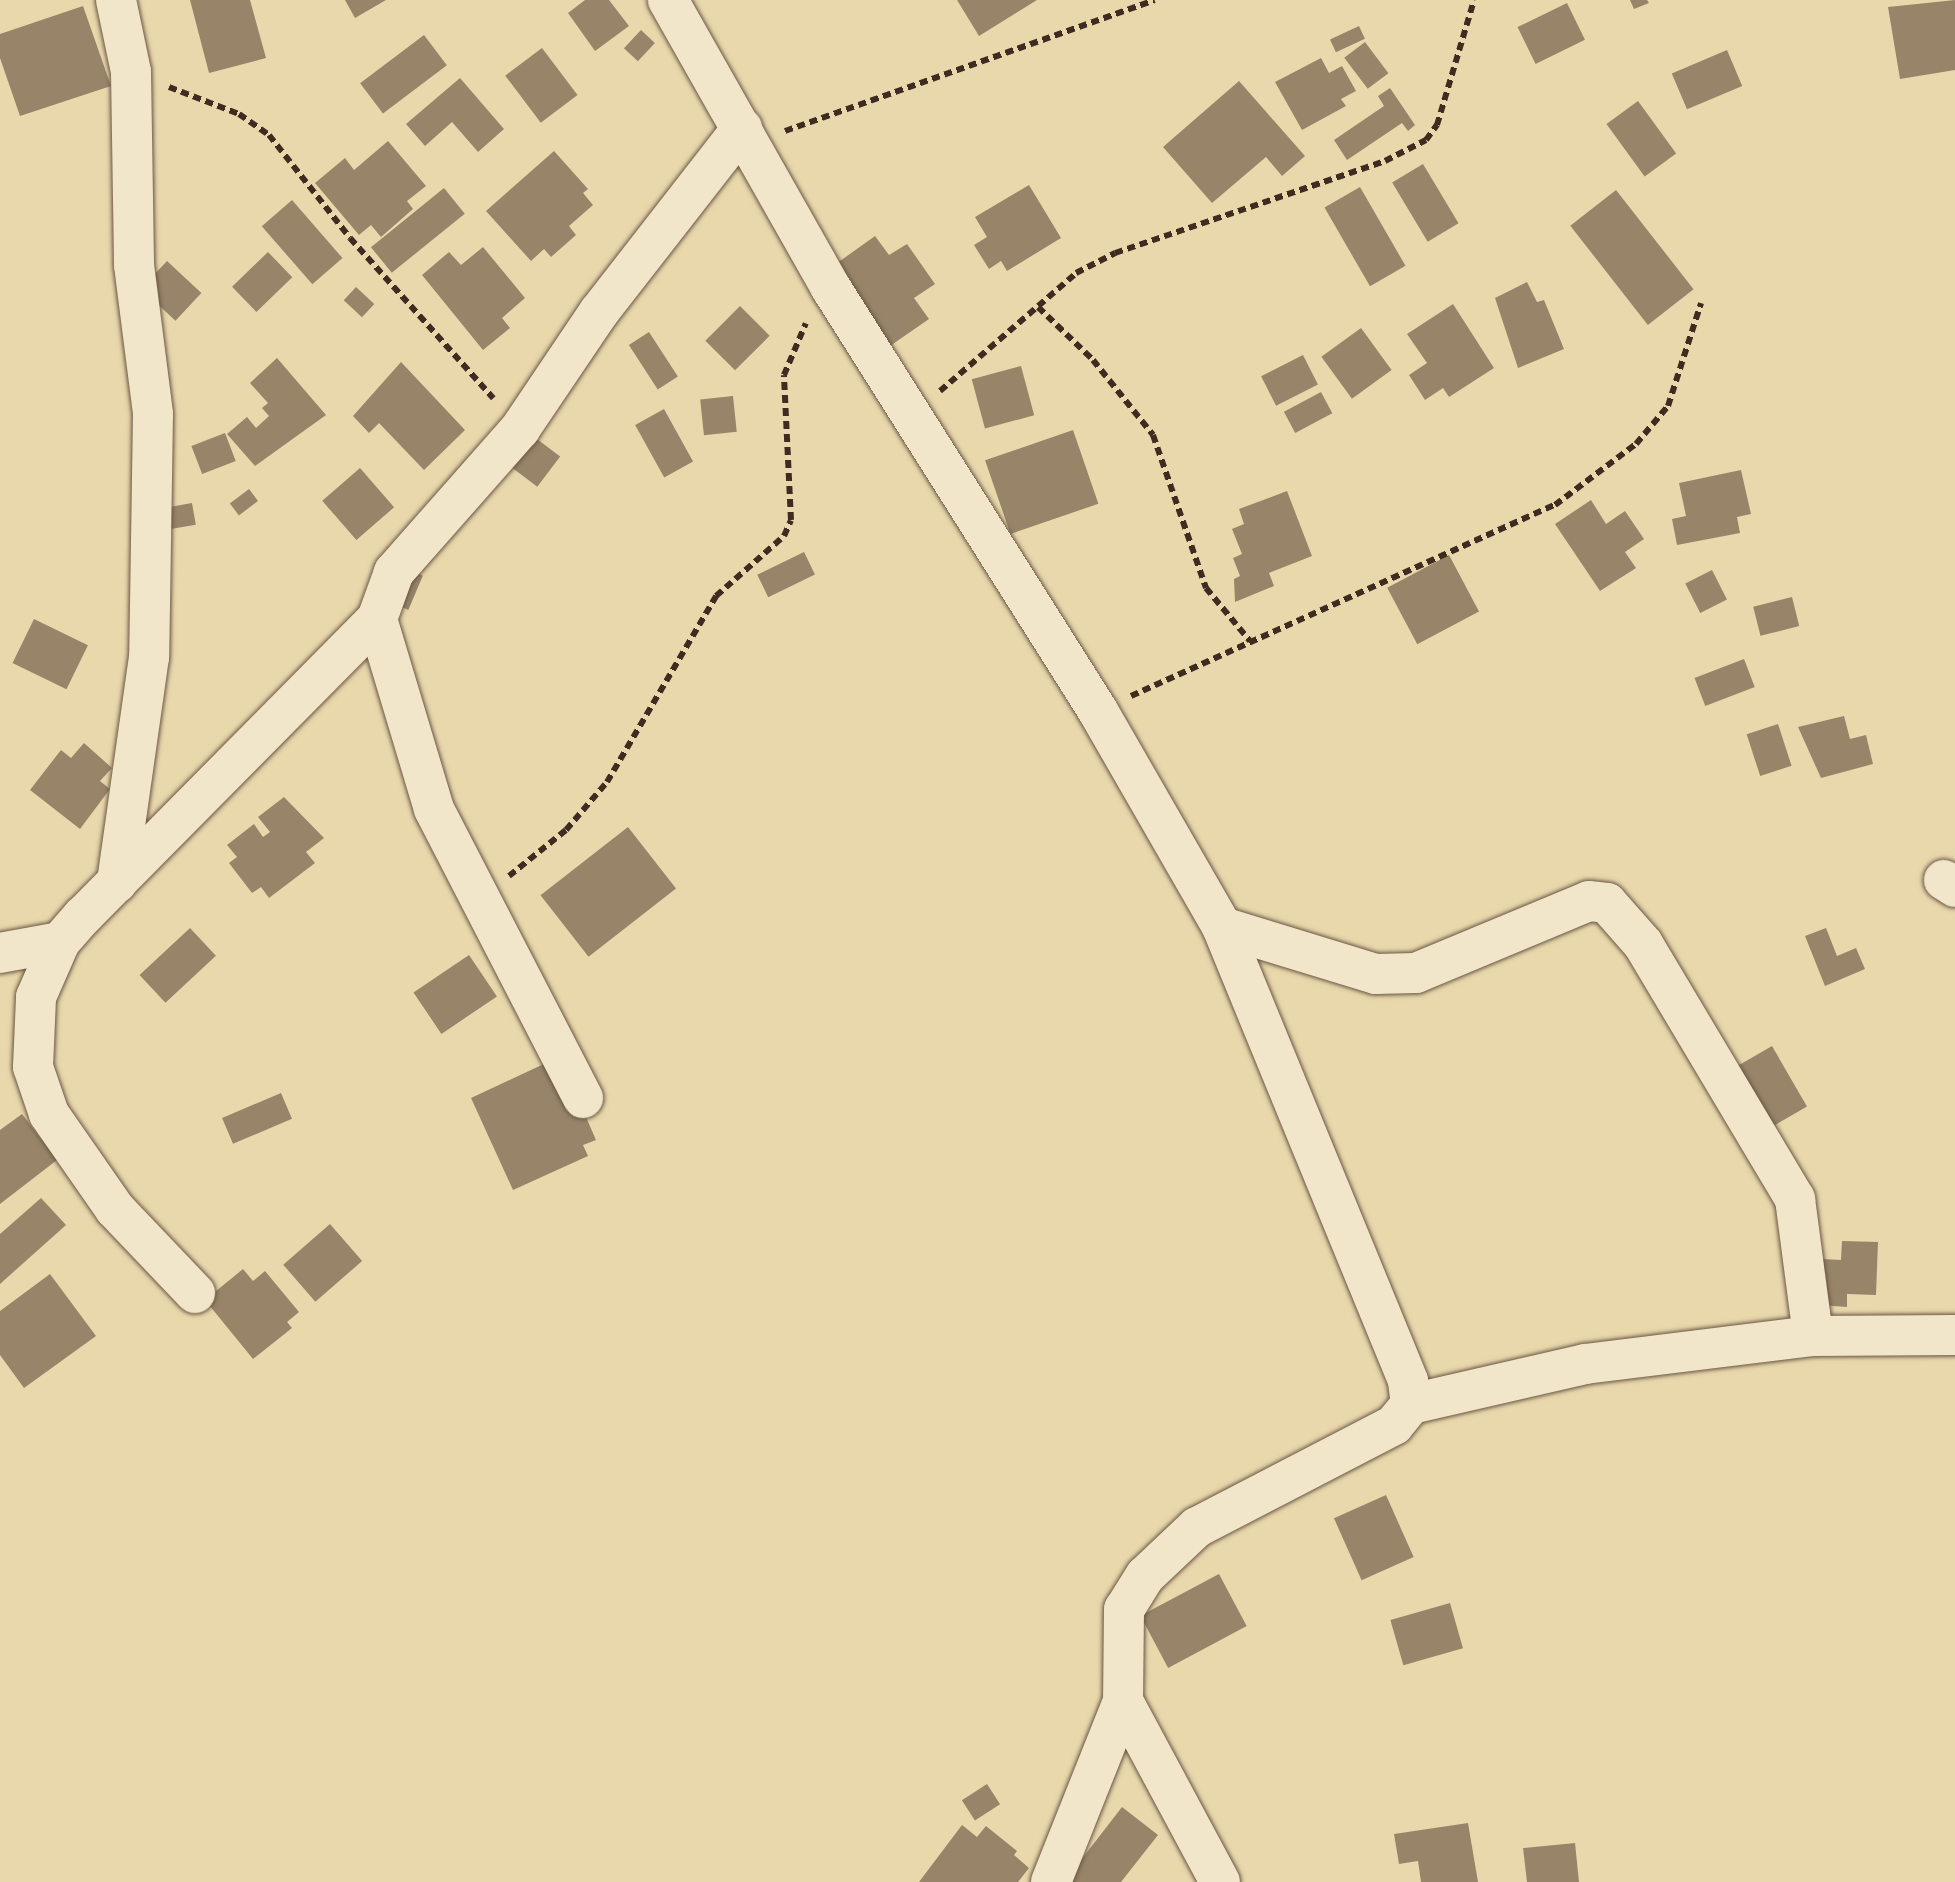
<!DOCTYPE html>
<style>
body{margin:0}
#map{position:relative;width:1955px;height:1882px;overflow:hidden;background:#e9d8ac;font-family:"IM FELL Double Pica",serif}
div>[style]{position:absolute}
[style*='--x']{left:calc(var(--x)*1px);top:calc(var(--y)*1px);width:calc(var(--w)*1px);rotate:calc(var(--a)*1deg)}
.building>*{inset:0;background:#988569;transform-origin:0 0}
.path>*{height:6px;margin-top:-3px;transform-origin:0;background:repeating-linear-gradient(90deg,#402b21 0 8px,transparent 0 13px)}
.roads{filter:drop-shadow(0 0 2px #6a5644) drop-shadow(0 0 2px #6a5644)}
.street>*{height:40px;margin:-20px;padding:0 20px;transform-origin:20px;border-radius:20px;background:#f1e6c9}
span{translate:-50% -50%;white-space:nowrap;text-align:center;line-height:1.15;-webkit-text-stroke:8px #f1e6c9;paint-order:stroke}
</style>
<div id="map">
<div class="building">
<div style="clip-path:polygon(190px 0,250px 0,266px 58px,209px 73px)"></div>
<div style="clip-path:polygon(345px 0,386px 0,355px 18px)"></div>
<div style="clip-path:polygon(585px 0,609px 0,629px 26px,595px 51px,568px 13px)"></div>
<div style="clip-path:polygon(957px 0,1037px 0,979px 36px)"></div>
<div style="clip-path:polygon(1630px 0,1647px 0,1649px 3px,1634px 9px)"></div>
<div style="clip-path:polygon(1955px 0,1955px 70px,1900px 79px,1888px 7px)"></div>
<div style="left:1567px;top:3px;width:41px;height:55px;rotate:64deg"></div>
<div style="clip-path:polygon(83px 6px,111px 86px,20px 116px,0 58px,0 34px)"></div>
<div style="left:1359px;top:26px;width:14px;height:32px;rotate:65deg"></div>
<div style="left:641px;top:30px;width:19px;height:25px;rotate:43deg"></div>
<div style="left:424px;top:35px;width:38px;height:80px;rotate:53deg"></div>
<div style="left:1365px;top:42px;width:39px;height:26px;rotate:53deg"></div>
<div style="left:542px;top:48px;width:59px;height:46px;rotate:53deg"></div>
<div style="left:1727px;top:50px;width:39px;height:60px;rotate:67deg"></div>
<div style="clip-path:polygon(1321px 58px,1329px 73px,1342px 66px,1356px 91px,1341px 99px,1346px 106px,1302px 130px,1275px 82px)"></div>
<div style="clip-path:polygon(460px 78px,504px 129px,478px 152px,452px 122px,425px 146px,406px 124px)"></div>
<div style="clip-path:polygon(1239px 81px,1305px 156px,1282px 176px,1266px 157px,1212px 203px,1163px 147px)"></div>
<div style="clip-path:polygon(1390px 88px,1415px 125px,1408px 131px,1402px 123px,1347px 160px,1334px 140px,1384px 106px,1378px 96px)"></div>
<div style="left:1638px;top:101px;width:65px;height:39px;rotate:54deg"></div>
<div style="clip-path:polygon(388px 141px,426px 186px,407px 201px,413px 209px,381px 237px,371px 225px,359px 235px,315px 183px,345px 158px,354px 170px)"></div>
<div style="clip-path:polygon(554px 151px,588px 189px,583px 193px,593px 205px,569px 226px,576px 235px,551px 257px,544px 249px,531px 261px,486px 211px)"></div>
<div style="left:1423px;top:164px;width:69px;height:36px;rotate:59deg"></div>
<div style="clip-path:polygon(1029px 185px,1061px 238px,1007px 271px,1001px 261px,989px 269px,974px 245px,987px 237px,975px 217px)"></div>
<div style="left:1360px;top:187px;width:91px;height:41px;rotate:60deg"></div>
<div style="left:444px;top:188px;width:33px;height:94px;rotate:51deg"></div>
<div style="left:1616px;top:190px;width:126px;height:58px;rotate:52deg"></div>
<div style="left:292px;top:200px;width:77px;height:40px;rotate:49deg"></div>
<div style="clip-path:polygon(875px 236px,889px 255px,907px 244px,935px 284px,914px 298px,929px 319px,890px 346px,833px 266px)"></div>
<div style="clip-path:polygon(483px 247px,525px 298px,502px 318px,510px 328px,483px 350px,422px 275px,449px 252px,461px 265px)"></div>
<div style="left:268px;top:252px;width:35px;height:50px;rotate:46deg"></div>
<div style="left:167px;top:261px;width:47px;height:38px;rotate:43deg"></div>
<div style="clip-path:polygon(1527px 282px,1537px 302px,1544px 300px,1564px 349px,1518px 368px,1495px 298px)"></div>
<div style="left:356px;top:287px;width:25px;height:18px;rotate:43deg"></div>
<div style="clip-path:polygon(1453px 304px,1494px 368px,1449px 397px,1443px 388px,1425px 400px,1409px 375px,1427px 363px,1407px 334px)"></div>
<div style="left:740px;top:306px;width:42px;height:49px;rotate:45deg"></div>
<div style="left:1361px;top:328px;width:52px;height:49px;rotate:54deg"></div>
<div style="left:649px;top:332px;width:53px;height:24px;rotate:57deg"></div>
<div style="left:1303px;top:355px;width:33px;height:47px;rotate:63deg"></div>
<div style="clip-path:polygon(277px 358px,326px 415px,255px 466px,227px 434px,247px 417px,256px 428px,269px 416px,262px 408px,268px 403px,250px 383px)"></div>
<div style="clip-path:polygon(401px 362px,465px 430px,424px 470px,379px 423px,369px 433px,353px 416px)"></div>
<div style="left:1021px;top:366px;width:51px;height:51px;rotate:75deg"></div>
<div style="left:1321px;top:392px;width:24px;height:42px;rotate:62deg"></div>
<div style="left:733px;top:396px;width:36px;height:33px;rotate:84deg"></div>
<div style="left:664px;top:409px;width:60px;height:33px;rotate:61deg"></div>
<div style="left:1073px;top:430px;width:78px;height:93px;rotate:71deg"></div>
<div style="left:225px;top:433px;width:30px;height:36px;rotate:69deg"></div>
<div style="left:533px;top:436px;width:34px;height:38px;rotate:37deg"></div>
<div style="left:360px;top:468px;width:52px;height:50px;rotate:49deg"></div>
<div style="clip-path:polygon(1741px 470px,1751px 514px,1737px 517px,1740px 533px,1677px 545px,1672px 519px,1686px 516px,1679px 483px)"></div>
<div style="left:249px;top:489px;width:15px;height:24px;rotate:53deg"></div>
<div style="clip-path:polygon(1287px 491px,1312px 556px,1269px 573px,1274px 586px,1235px 602px,1234px 579px,1240px 576px,1233px 558px,1242px 554px,1232px 529px,1244px 524px,1239px 509px)"></div>
<div style="clip-path:polygon(1591px 500px,1606px 524px,1625px 511px,1644px 539px,1625px 552px,1636px 568px,1600px 591px,1555px 524px)"></div>
<div style="left:192px;top:503px;width:22px;height:27px;rotate:80deg"></div>
<div style="left:804px;top:552px;width:25px;height:52px;rotate:64deg"></div>
<div style="left:1449px;top:555px;width:64px;height:70px;rotate:62deg"></div>
<div style="left:409px;top:570px;width:15px;height:37px;rotate:23deg"></div>
<div style="left:1712px;top:570px;width:33px;height:30px;rotate:63deg"></div>
<div style="left:1792px;top:597px;width:30px;height:40px;rotate:76deg"></div>
<div style="left:34px;top:619px;width:60px;height:49px;rotate:26deg"></div>
<div style="left:1744px;top:659px;width:30px;height:53px;rotate:69deg"></div>
<div style="clip-path:polygon(1844px 716px,1850px 739px,1866px 735px,1873px 764px,1821px 778px,1798px 727px)"></div>
<div style="left:1778px;top:724px;width:44px;height:33px;rotate:72deg"></div>
<div style="clip-path:polygon(84px 743px,112px 768px,100px 781px,110px 789px,80px 829px,30px 790px,61px 750px,71px 758px)"></div>
<div style="clip-path:polygon(284px 797px,324px 838px,306px 852px,315px 863px,269px 898px,261px 887px,252px 893px,229px 863px,237px 857px,227px 845px,254px 824px,263px 837px,270px 832px,258px 817px)"></div>
<div style="left:628px;top:827px;width:78px;height:111px;rotate:52deg"></div>
<div style="left:190px;top:928px;width:38px;height:69px;rotate:47deg"></div>
<div style="clip-path:polygon(1826px 928px,1837px 956px,1856px 948px,1865px 969px,1825px 986px,1805px 936px)"></div>
<div style="left:469px;top:955px;width:50px;height:67px;rotate:56deg"></div>
<div style="left:1772px;top:1046px;width:70px;height:51px;rotate:60deg"></div>
<div style="clip-path:polygon(548px 1062px,572px 1085px,596px 1140px,583px 1145px,588px 1156px,513px 1190px,471px 1098px)"></div>
<div style="left:281px;top:1093px;width:28px;height:64px;rotate:67deg"></div>
<div style="clip-path:polygon(22px 1114px,57px 1160px,0 1204px,0 1130px)"></div>
<div style="clip-path:polygon(41px 1198px,66px 1225px,0 1284px,0 1234px)"></div>
<div style="left:330px;top:1224px;width:49px;height:62px;rotate:49deg"></div>
<div style="clip-path:polygon(1842px 1241px,1878px 1242px,1876px 1295px,1847px 1294px,1847px 1307px,1820px 1305px,1822px 1259px,1841px 1260px)"></div>
<div style="clip-path:polygon(243px 1269px,253px 1281px,265px 1271px,299px 1312px,287px 1322px,292px 1328px,253px 1359px,205px 1300px)"></div>
<div style="clip-path:polygon(50px 1274px,96px 1336px,24px 1388px,0 1355px,0 1311px)"></div>
<div style="left:1386px;top:1495px;width:68px;height:57px;rotate:66deg"></div>
<div style="left:1219px;top:1574px;width:59px;height:89px;rotate:62deg"></div>
<div style="left:1450px;top:1603px;width:47px;height:62px;rotate:74deg"></div>
<div style="left:987px;top:1784px;width:24px;height:30px;rotate:57deg"></div>
<div style="clip-path:polygon(1122px 1807px,1158px 1835px,1121px 1882px,1064px 1882px)"></div>
<div style="clip-path:polygon(1468px 1823px,1478px 1882px,1421px 1882px,1418px 1861px,1399px 1864px,1394px 1834px)"></div>
<div style="clip-path:polygon(962px 1825px,977px 1837px,986px 1826px,1017px 1851px,1014px 1855px,1029px 1868px,1018px 1882px,919px 1882px)"></div>
<div style="clip-path:polygon(1575px 1843px,1579px 1882px,1527px 1882px,1523px 1848px)"></div>
</div>
<div class="path">
<div style="--x:169;--y:87;--w:75;--a:21.1"></div>
<div style="--x:239;--y:114;--w:37;--a:35"></div>
<div style="--x:269;--y:135;--w:131;--a:51.8"></div>
<div style="--x:350;--y:238;--w:215;--a:48.2"></div>
<div style="--x:785;--y:131;--w:392;--a:-19.5"></div>
<div style="--x:1038;--y:307;--w:76;--a:43.9"></div>
<div style="--x:1093;--y:360;--w:96;--a:51.3"></div>
<div style="--x:1153;--y:435;--w:162;--a:70.9"></div>
<div style="--x:1206;--y:588;--w:69;--a:50.3"></div>
<div style="--x:940;--y:391;--w:180;--a:-40.9"></div>
<div style="--x:1076;--y:273;--w:44;--a:-27.1"></div>
<div style="--x:1115;--y:253;--w:285;--a:-18.8"></div>
<div style="--x:1385;--y:161;--w:46;--a:-27.1"></div>
<div style="--x:1426;--y:140;--w:19;--a:-54"></div>
<div style="--x:1437;--y:125;--w:130;--a:-73.5"></div>
<div style="--x:1131;--y:696;--w:465;--a:-24.3"></div>
<div style="--x:1555;--y:505;--w:101;--a:-37"></div>
<div style="--x:1636;--y:444;--w:50;--a:-49.9"></div>
<div style="--x:1668;--y:406;--w:108;--a:-72.2"></div>
<div style="--x:509;--y:876;--w:73;--a:-38.9"></div>
<div style="--x:566;--y:830;--w:63;--a:-49.5"></div>
<div style="--x:607;--y:782;--w:216;--a:-59.6"></div>
<div style="--x:716;--y:596;--w:91;--a:-41.4"></div>
<div style="--x:784;--y:536;--w:17;--a:-66"></div>
<div style="--x:791;--y:520;--w:145;--a:-92.8"></div>
<div style="--x:784;--y:375;--w:56;--a:-67.1"></div>
</div>
<div class="roads">
<div class="street">
<div style="--x:116;--y:0;--w:74;--a:78.2"></div>
<div style="--x:131;--y:72;--w:193;--a:89.1"></div>
<div style="--x:134;--y:265;--w:150;--a:82.7"></div>
<div style="--x:153;--y:414;--w:243;--a:90.9"></div>
<div style="--x:149;--y:657;--w:228;--a:98.1"></div>
<div style="--x:668;--y:0;--w:331;--a:60.5"></div>
<div style="--x:831;--y:288;--w:500;--a:57.74"></div>
<div style="--x:1098;--y:711;--w:249;--a:60.1"></div>
<div style="--x:1222;--y:927;--w:491;--a:67.7"></div>
<div style="--x:1408;--y:1381;--w:23;--a:83"></div>
<div style="--x:1411;--y:1404;--w:27;--a:129"></div>
<div style="--x:1394;--y:1425;--w:222;--a:152.6"></div>
<div style="--x:1197;--y:1527;--w:71;--a:136.7"></div>
<div style="--x:1145;--y:1576;--w:39;--a:122"></div>
<div style="--x:1124;--y:1609;--w:92;--a:90.6"></div>
<div style="--x:1123;--y:1701;--w:205;--a:61.8"></div>
<div style="--x:1944;--y:880;--w:13;--a:32"></div>
<div style="--x:1222;--y:927;--w:161;--a:17"></div>
<div style="--x:1376;--y:974;--w:40;--a:-1.4"></div>
<div style="--x:1416;--y:973;--w:187;--a:-22.6"></div>
<div style="--x:1589;--y:901;--w:18;--a:6"></div>
<div style="--x:1607;--y:903;--w:55;--a:48.7"></div>
<div style="--x:1643;--y:944;--w:297;--a:59.2"></div>
<div style="--x:1795;--y:1199;--w:138;--a:82.5"></div>
<div style="--x:0;--y:953;--w:61;--a:-10.4"></div>
<div style="--x:583;--y:1098;--w:325;--a:-117.3"></div>
<div style="--x:434;--y:809;--w:198;--a:-106.7"></div>
<div style="--x:377;--y:619;--w:50;--a:-70.1"></div>
<div style="--x:394;--y:572;--w:191;--a:-48.6"></div>
<div style="--x:520;--y:429;--w:141;--a:-56"></div>
<div style="--x:599;--y:312;--w:233;--a:-52.1"></div>
<div style="--x:195;--y:1293;--w:116;--a:-133.6"></div>
<div style="--x:115;--y:1209;--w:116;--a:-124.8"></div>
<div style="--x:49;--y:1114;--w:50;--a:-108.8"></div>
<div style="--x:33;--y:1067;--w:70;--a:-87.5"></div>
<div style="--x:36;--y:997;--w:60;--a:-66.4"></div>
<div style="--x:60;--y:942;--w:35;--a:-49"></div>
<div style="--x:83;--y:916;--w:418;--a:-45.3"></div>
<div style="--x:1411;--y:1404;--w:179;--a:-12.9"></div>
<div style="--x:1585;--y:1364;--w:230;--a:-7"></div>
<div style="--x:1813;--y:1336;--w:142;--a:-0.4"></div>
<div style="--x:1051;--y:1882;--w:195;--a:-68.3"></div>
</div>
</div>
</div>
